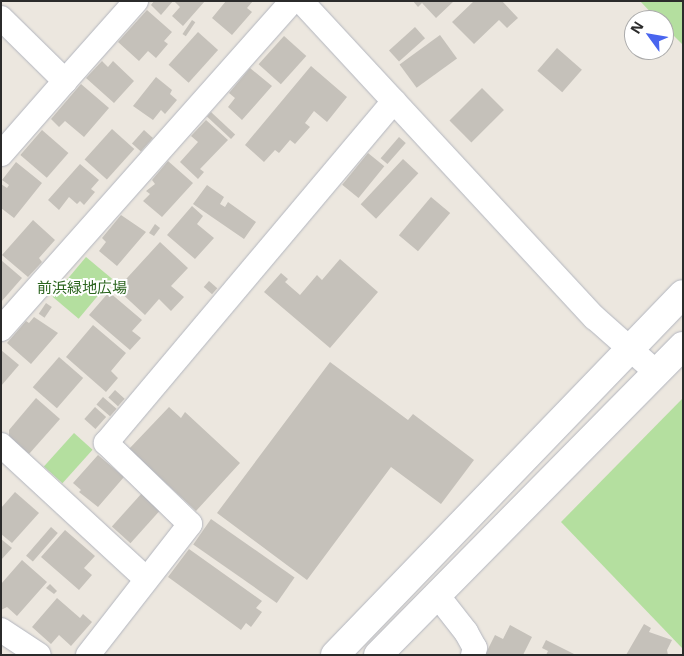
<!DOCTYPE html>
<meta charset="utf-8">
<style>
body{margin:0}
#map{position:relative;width:684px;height:656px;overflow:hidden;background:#ece7df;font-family:"Noto Sans","Noto Sans JP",sans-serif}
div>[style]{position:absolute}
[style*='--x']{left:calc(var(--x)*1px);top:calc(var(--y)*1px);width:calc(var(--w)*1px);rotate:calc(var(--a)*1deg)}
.green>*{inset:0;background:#b4df9f;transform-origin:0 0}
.building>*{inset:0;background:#c5c1ba;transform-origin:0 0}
.roads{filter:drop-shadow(0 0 1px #b2b5be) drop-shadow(0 0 1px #b2b5be)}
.street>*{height:24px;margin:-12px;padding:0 12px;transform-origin:12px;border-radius:12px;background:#fff}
.secondary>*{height:28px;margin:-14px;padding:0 14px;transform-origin:14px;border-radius:14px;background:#fff}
span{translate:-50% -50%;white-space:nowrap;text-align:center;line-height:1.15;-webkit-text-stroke:4px #fff;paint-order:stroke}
.park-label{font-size:15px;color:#2c651f}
.frame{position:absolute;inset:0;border:2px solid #2b2b2b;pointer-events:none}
.north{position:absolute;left:624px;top:10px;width:50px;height:50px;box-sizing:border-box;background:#fff;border:1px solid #aaa;border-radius:50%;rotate:302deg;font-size:14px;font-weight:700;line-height:20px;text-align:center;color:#2b2b2b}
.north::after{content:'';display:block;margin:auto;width:18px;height:22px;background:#4965ef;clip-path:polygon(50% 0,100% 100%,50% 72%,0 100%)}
</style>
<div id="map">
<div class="green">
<div style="clip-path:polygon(640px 1px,683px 1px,683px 45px,664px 26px,664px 20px,658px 20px)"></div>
<div style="left:86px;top:257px;width:34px;height:52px;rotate:40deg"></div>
<div style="clip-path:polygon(683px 398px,683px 649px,561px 522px)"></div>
<div style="left:74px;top:433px;width:25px;height:45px;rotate:42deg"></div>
</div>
<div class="building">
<div style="clip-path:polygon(154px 1px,173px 1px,161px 15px,151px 5px)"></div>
<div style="clip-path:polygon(174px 1px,205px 1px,183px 26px,172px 16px,180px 7px)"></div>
<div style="clip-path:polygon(226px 1px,253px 1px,247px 8px,252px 12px,232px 35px,212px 18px)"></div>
<div style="clip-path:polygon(413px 1px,454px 1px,436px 18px,422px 3px,418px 7px)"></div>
<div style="clip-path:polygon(474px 1px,502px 1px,518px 18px,507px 28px,499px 20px,474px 44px,452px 22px)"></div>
<div style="clip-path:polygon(147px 10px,172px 32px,164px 41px,168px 44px,156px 58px,148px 51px,139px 61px,118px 42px)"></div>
<div style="left:192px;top:20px;width:4px;height:17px;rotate:34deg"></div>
<div style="left:415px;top:27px;width:15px;height:35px;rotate:48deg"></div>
<div style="left:198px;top:32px;width:27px;height:44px;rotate:42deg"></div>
<div style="left:440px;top:35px;width:29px;height:50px;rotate:54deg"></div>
<div style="left:284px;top:36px;width:30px;height:38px;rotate:42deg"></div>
<div style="left:557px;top:48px;width:33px;height:30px;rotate:41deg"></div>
<div style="clip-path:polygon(102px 61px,108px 67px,113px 61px,134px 81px,114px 103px,86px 78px)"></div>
<div style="clip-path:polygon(311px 66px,347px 97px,327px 122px,314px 111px,305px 123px,310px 127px,295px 144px,290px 140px,279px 153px,275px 150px,264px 162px,245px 145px)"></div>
<div style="clip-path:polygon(250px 68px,272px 86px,242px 120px,228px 107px,235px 98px,229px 93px)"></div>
<div style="clip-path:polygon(156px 77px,172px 90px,170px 94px,177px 100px,165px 114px,161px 110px,153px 120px,133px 106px)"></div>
<div style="clip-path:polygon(81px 84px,109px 108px,84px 137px,65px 121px,59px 127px,51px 119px)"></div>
<div style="left:482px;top:88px;width:31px;height:46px;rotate:45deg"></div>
<div style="left:211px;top:112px;width:33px;height:6px;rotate:43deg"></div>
<div style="clip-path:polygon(206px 120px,228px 140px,200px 169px,204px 172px,198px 179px,180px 162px,198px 142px,191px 136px)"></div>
<div style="left:112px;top:129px;width:30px;height:41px;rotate:42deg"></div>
<div style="left:42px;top:130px;width:35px;height:33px;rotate:41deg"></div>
<div style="left:144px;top:130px;width:12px;height:18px;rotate:42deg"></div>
<div style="left:399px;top:137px;width:9px;height:28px;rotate:41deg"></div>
<div style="left:368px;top:153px;width:21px;height:41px;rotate:39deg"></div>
<div style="left:403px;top:159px;width:21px;height:62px;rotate:43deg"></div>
<div style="clip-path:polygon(168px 161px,193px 183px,162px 217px,143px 201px,150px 194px,146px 191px,155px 184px,152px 180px)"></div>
<div style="clip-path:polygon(16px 162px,42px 183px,14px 218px,1px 208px,1px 184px,7px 188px,9px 185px,2px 180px)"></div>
<div style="clip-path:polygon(80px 164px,99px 180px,91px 189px,95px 192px,84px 205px,80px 201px,77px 204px,69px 197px,59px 210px,48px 200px)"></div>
<div style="clip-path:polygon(207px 185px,224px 197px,220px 204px,225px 207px,228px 202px,256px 222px,244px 239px,193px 204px)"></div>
<div style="left:431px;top:197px;width:25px;height:50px;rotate:40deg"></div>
<div style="clip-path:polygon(192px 206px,203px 216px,197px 224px,214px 238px,195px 259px,167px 235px)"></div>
<div style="clip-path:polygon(121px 215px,146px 232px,117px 266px,99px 251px,106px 242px,102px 238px)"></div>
<div style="clip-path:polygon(33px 220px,55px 240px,39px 258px,42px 262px,28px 277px,2px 255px)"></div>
<div style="clip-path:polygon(155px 224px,160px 228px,154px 236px,149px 233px)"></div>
<div style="clip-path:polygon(160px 242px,188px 268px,171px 286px,184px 297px,171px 311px,159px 299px,145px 315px,117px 289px)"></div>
<div style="clip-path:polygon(340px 259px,378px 292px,330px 348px,264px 292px,281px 273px,288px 279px,285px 282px,300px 295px,317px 275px,322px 280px)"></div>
<div style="clip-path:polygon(1px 260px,22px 278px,1px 302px)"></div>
<div style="left:209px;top:281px;width:11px;height:8px;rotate:41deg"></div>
<div style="clip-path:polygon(109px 292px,142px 320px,132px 331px,141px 338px,130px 350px,89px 315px)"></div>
<div style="left:46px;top:303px;width:7px;height:13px;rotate:34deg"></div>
<div style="clip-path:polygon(34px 317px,58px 333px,31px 364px,7px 343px,26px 321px,29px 323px)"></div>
<div style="clip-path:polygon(93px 325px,126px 353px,111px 371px,118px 378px,106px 392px,66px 357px)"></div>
<div style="clip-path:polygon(1px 350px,19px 365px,1px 386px)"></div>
<div style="left:59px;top:357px;width:32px;height:40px;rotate:41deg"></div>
<div style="clip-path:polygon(330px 362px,408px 420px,413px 414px,474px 460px,441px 504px,391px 467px,307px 580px,217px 513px)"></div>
<div style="left:115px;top:390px;width:13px;height:10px;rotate:42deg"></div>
<div style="left:103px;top:397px;width:18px;height:10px;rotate:41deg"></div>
<div style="clip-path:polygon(36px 398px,60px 419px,29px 454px,9px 437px,9px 430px)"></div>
<div style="left:95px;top:407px;width:15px;height:16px;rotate:42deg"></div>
<div style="clip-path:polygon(169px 407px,181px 418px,185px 412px,240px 463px,196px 511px,129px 449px)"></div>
<div style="clip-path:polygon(98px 455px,124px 477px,98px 507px,79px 492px,81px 490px,73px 483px)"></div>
<div style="clip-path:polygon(15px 492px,39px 513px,12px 543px,1px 534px,1px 508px)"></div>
<div style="left:142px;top:493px;width:25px;height:45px;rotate:42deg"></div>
<div style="left:211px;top:519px;width:102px;height:31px;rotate:35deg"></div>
<div style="left:51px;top:527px;width:9px;height:38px;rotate:41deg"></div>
<div style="clip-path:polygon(65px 530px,95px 556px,84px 568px,92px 575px,79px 590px,41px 557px)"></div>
<div style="clip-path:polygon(1px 539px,12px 548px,1px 560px)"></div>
<div style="clip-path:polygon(189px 549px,262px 601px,256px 608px,262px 612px,251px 627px,246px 623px,241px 630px,168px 577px)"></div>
<div style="clip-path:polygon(22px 560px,47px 582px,17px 616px,7px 607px,1px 610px,1px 584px)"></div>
<div style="clip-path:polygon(50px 584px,57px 591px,54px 594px,46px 588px)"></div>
<div style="clip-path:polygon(57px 598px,80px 618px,83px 614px,92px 622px,71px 646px,59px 635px,51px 644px,32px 627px)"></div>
<div style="clip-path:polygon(644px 624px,651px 628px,649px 632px,672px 640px,667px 650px,668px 655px,626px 655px)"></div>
<div style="clip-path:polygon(510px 625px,532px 637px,523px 655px,485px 655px,495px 635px,503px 639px)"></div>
<div style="clip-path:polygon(546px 640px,576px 655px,546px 655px,548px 651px,542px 648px)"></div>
</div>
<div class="roads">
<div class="street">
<div style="--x:301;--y:1;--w:432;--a:47.2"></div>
<div style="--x:595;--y:318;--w:81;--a:41.5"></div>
<div style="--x:1;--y:18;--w:90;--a:44.5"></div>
<div style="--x:65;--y:81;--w:97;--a:131.2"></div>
<div style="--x:65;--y:81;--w:107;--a:-48.4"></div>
<div style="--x:1;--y:329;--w:438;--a:-48.4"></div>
<div style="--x:1;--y:445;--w:197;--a:42.7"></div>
<div style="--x:437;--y:595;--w:47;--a:51.9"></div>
<div style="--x:466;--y:632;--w:18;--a:61"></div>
<div style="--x:475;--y:648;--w:7;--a:106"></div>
<div style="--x:1;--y:630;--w:45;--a:33.3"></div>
<div style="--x:88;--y:655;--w:166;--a:-52.1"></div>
<div style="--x:190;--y:524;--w:117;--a:-136"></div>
<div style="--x:106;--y:443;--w:447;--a:-49.9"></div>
</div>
<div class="secondary">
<div style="--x:335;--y:655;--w:501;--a:-46.05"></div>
<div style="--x:378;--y:655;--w:434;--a:-45.4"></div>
</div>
</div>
<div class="park-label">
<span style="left:82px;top:288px">前浜緑地広場</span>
</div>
<div class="frame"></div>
<div class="north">N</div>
</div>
